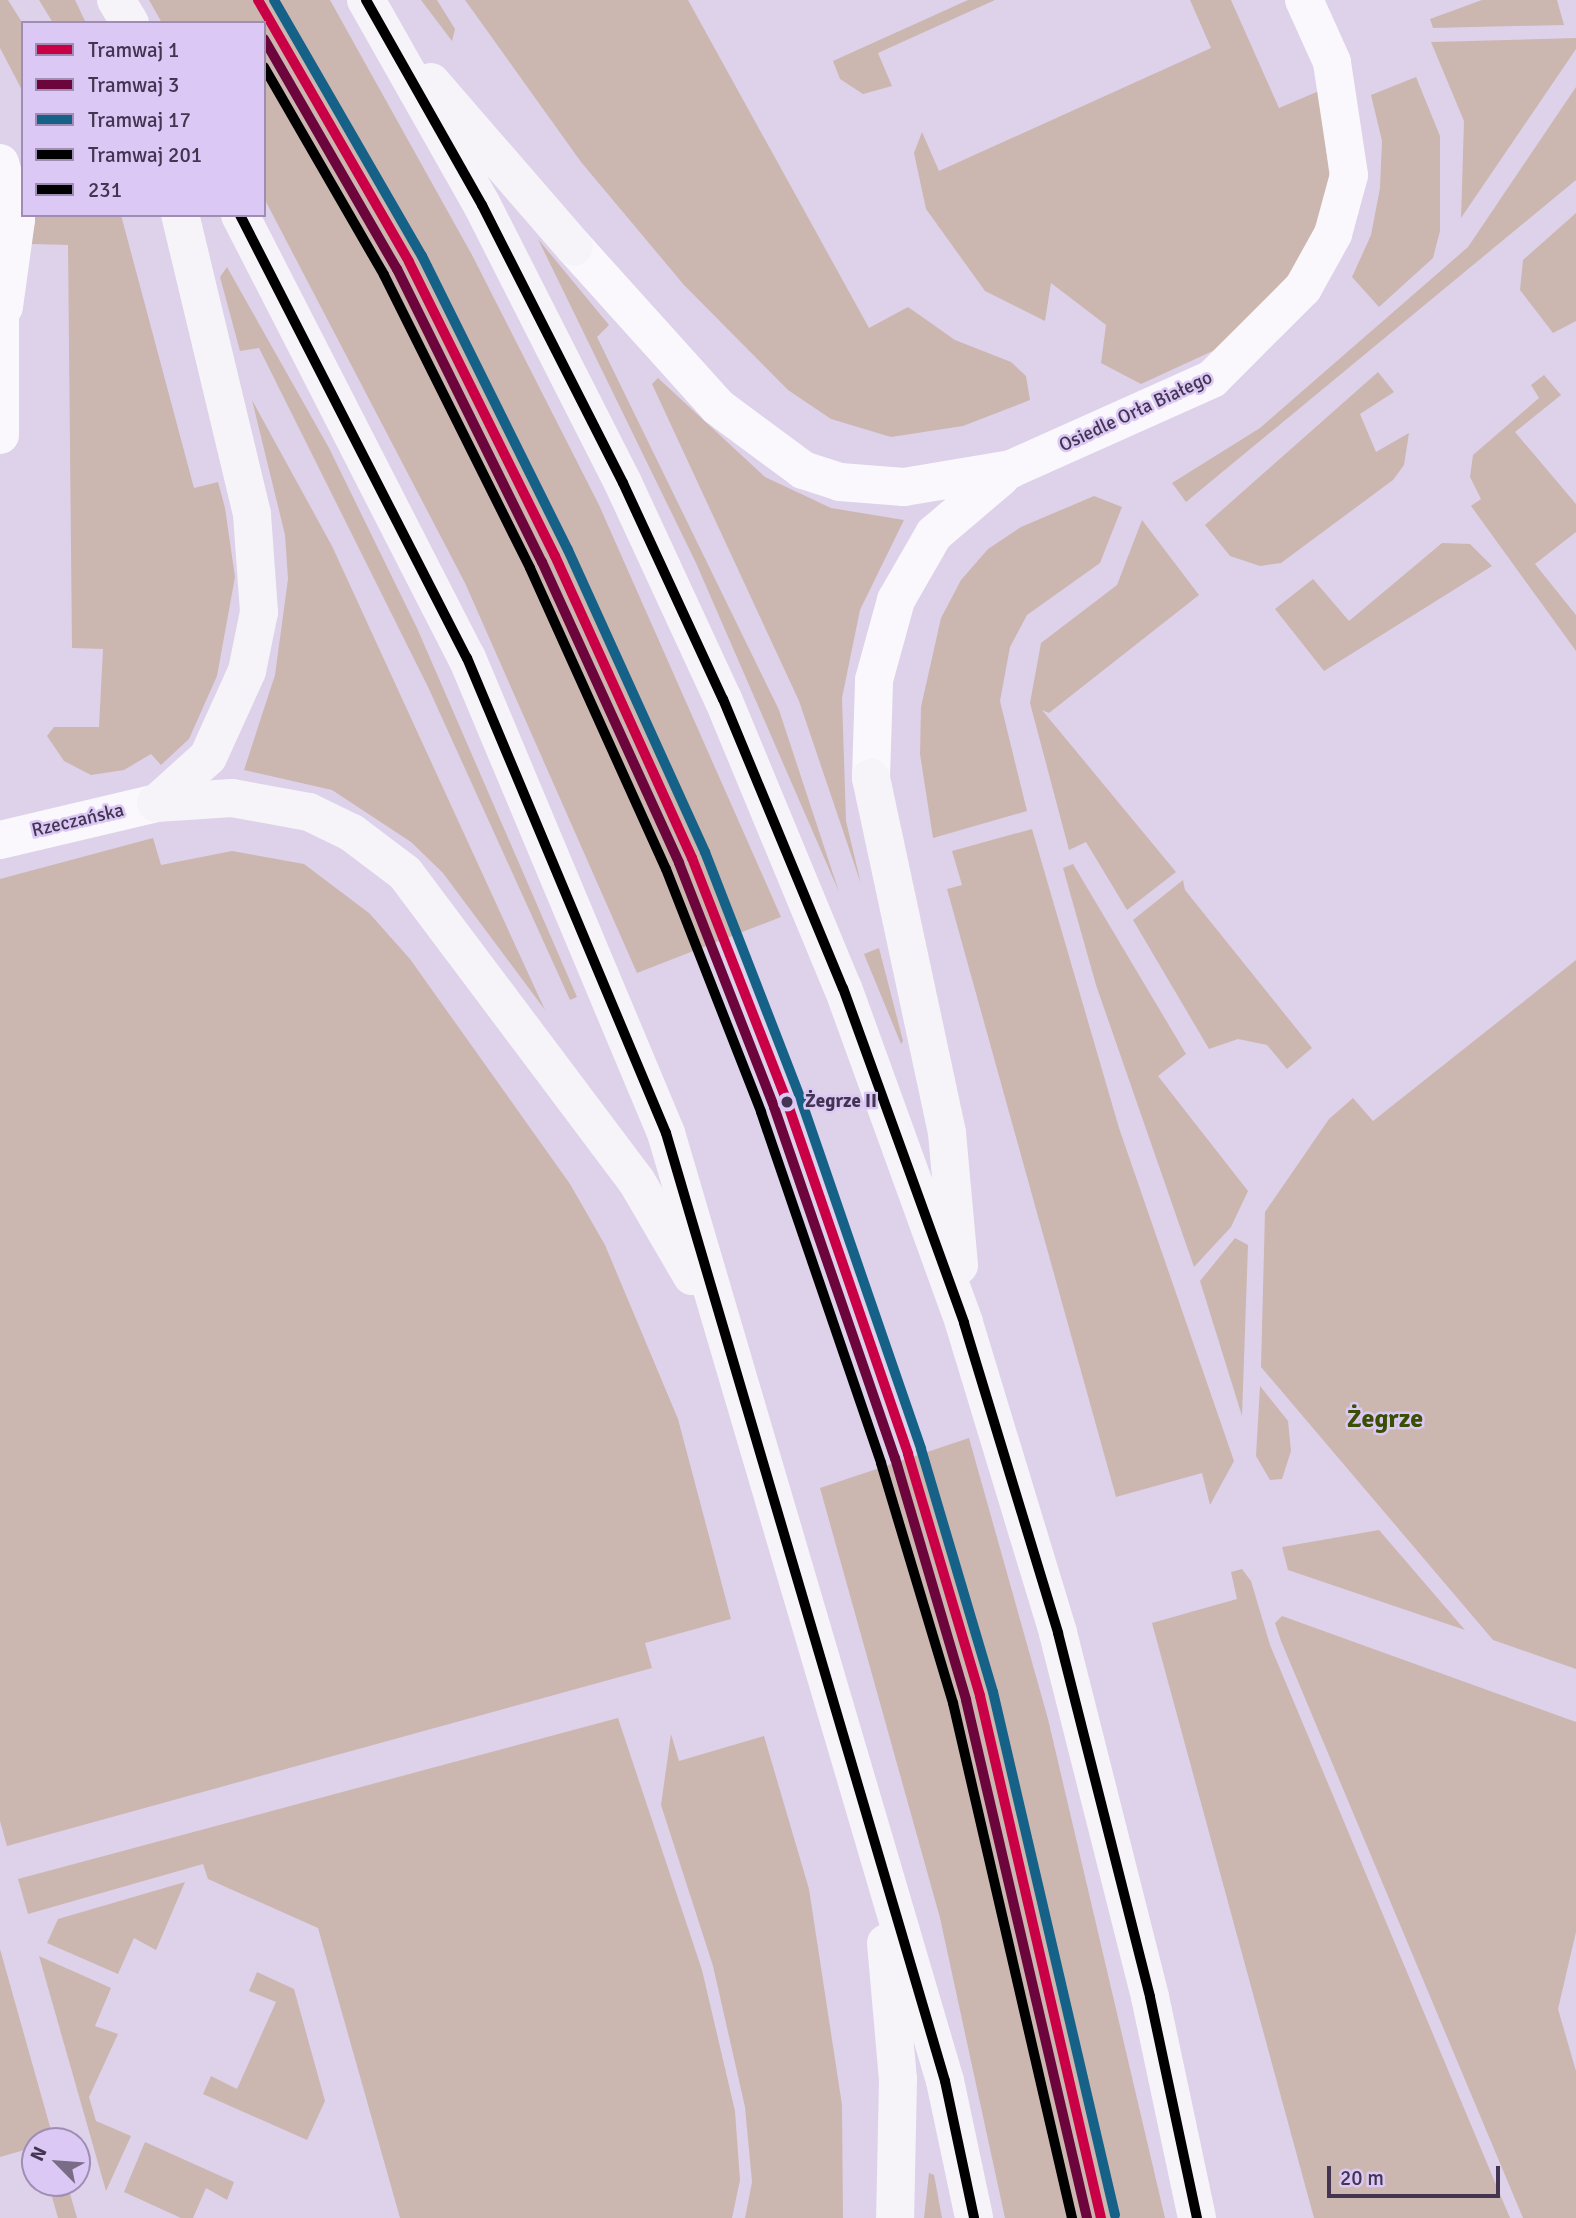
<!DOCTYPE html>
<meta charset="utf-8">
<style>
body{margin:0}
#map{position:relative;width:1576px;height:2218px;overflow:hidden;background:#ddd2ea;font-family:Signika,sans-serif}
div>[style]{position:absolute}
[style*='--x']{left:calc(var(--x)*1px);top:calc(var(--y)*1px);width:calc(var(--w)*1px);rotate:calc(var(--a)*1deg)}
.green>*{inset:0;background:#ccb6b0}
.street>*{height:38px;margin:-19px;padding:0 19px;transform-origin:19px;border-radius:19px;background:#faf8fc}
.secondary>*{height:38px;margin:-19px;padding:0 19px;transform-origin:19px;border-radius:19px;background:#f6f3f9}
.bus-1>*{height:10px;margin:-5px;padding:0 5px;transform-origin:5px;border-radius:5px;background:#000}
.tram-1>*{height:10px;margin:-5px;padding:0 5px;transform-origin:5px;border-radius:5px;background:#ca0047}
.tram-2>*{height:10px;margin:-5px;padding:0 5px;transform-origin:5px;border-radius:5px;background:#6d053d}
.tram-3>*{height:10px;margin:-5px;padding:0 5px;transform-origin:5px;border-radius:5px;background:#166187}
.tram-4>*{height:10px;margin:-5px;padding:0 5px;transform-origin:5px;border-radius:5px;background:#000}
.dots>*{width:19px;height:19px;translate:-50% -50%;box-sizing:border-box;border:4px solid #dcc8f4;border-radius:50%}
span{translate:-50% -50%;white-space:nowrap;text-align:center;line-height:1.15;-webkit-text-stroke:5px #dcc8f4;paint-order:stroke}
.street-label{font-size:19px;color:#433552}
.stop-label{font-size:19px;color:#433552;font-weight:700}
.left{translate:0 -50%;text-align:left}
.district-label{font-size:26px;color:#394f01;font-weight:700}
.legend{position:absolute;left:21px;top:21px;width:245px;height:196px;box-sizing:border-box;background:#dcc8f4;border:2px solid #9f8db3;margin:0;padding:9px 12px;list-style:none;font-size:21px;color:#433552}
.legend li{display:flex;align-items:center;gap:14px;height:35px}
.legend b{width:35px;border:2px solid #9f8db3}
.north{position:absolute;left:21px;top:2127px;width:70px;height:70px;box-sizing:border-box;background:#dcc8f4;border:2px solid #9f8db3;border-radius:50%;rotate:295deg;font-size:19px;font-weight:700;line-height:28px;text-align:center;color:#433552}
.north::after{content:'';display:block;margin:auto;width:24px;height:32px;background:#796c87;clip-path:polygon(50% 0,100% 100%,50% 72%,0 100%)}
.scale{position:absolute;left:1327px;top:2166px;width:173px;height:32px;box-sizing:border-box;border:4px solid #433552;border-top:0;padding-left:9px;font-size:21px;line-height:24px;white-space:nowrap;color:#433552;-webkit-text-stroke:5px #dcc8f4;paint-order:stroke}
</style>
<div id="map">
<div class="green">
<div style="clip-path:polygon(0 0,8px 0,23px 24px,23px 92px,0 48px)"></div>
<div style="clip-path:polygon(39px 0,75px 0,86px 23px,53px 23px)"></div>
<div style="clip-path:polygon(149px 0,330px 0,472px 255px,599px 505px,781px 917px,637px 973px,465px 583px,264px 198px,264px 23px,162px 23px)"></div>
<div style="clip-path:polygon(421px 0,437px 0,455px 29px,452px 41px)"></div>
<div style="clip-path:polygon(465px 0,688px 0,869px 328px,908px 307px,955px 340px,1011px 362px,1026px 376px,1030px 400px,963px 426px,891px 437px,831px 419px,788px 390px,684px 285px,581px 162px)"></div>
<div style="clip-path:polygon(968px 0,995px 0,878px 53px,892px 86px,863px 94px,840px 79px,833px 61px)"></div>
<div style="clip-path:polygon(1190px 0,1231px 0,1279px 108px,1319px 91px,1330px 180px,1323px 211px,1291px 280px,1217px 349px,1141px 384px,1101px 363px,1106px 325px,1051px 283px,1045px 321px,985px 291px,926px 209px,914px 153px,922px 132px,939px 171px,1211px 48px)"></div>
<div style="clip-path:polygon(1482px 0,1557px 0,1564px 25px,1433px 28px,1430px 19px)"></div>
<div style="clip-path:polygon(1576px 38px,1576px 49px,1461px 218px,1464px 121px,1431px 42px)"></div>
<div style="clip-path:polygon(1416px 77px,1440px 136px,1440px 231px,1433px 258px,1379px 307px,1352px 277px,1371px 235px,1380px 188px,1382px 141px,1371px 95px)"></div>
<div style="clip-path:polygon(1576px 87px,1576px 180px,1186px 502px,1172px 483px,1260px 428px,1468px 247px)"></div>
<div style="clip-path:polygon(1576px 213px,1576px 321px,1553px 333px,1520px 290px,1523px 260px)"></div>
<div style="clip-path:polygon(29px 215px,121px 215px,194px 488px,218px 482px,225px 508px,235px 577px,217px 676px,189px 739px,161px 765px,151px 754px,124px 770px,91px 775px,64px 761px,47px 736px,54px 727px,99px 727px,103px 649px,72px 648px,68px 245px,30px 244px)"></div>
<div style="clip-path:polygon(538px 239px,609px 325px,597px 337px,779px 710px,839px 892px,696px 563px)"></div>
<div style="clip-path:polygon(227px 267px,329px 448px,417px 628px,577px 997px,570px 1000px,428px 687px,259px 348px,240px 351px,220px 277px)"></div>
<div style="clip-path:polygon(1378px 372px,1394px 392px,1360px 414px,1376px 452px,1409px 433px,1404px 465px,1393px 480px,1281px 563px,1260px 566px,1230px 556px,1205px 525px)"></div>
<div style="clip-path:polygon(1544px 375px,1561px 395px,1515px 432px,1576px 504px,1576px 532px,1535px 564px,1576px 615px,1576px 651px,1471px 506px,1481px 499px,1470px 477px,1473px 455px,1539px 398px,1531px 385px)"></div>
<div style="clip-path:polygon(658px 378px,765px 477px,831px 508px,904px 520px,860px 610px,842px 698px,846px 821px,861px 884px,799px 701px,652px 384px)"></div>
<div style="clip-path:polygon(252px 400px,332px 546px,545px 1010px,443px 873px,411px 842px,332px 790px,244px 770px,275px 675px,288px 579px,285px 535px)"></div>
<div style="clip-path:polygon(1094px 496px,1122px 507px,1100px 563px,1027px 615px,1010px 647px,1000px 701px,1027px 811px,933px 838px,920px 754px,921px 707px,941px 618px,961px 580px,988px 549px,1021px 527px)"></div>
<div style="clip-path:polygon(1142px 520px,1199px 595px,1049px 713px,1042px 710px,1176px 872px,1127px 910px,1086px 842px,1069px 850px,1030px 703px,1041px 643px,1117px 585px)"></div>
<div style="clip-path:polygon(1442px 543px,1470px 544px,1492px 566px,1324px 671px,1275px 609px,1313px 579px,1349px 621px)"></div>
<div style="clip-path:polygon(1032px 829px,1119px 1128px,1234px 1461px,1210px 1505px,1202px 1473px,1116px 1497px,947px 889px,962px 885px,952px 851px)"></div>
<div style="clip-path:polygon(153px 838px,161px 865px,232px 851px,304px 864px,369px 913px,410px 959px,570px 1184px,605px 1245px,678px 1419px,731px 1619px,645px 1643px,652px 1668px,7px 1846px,0 1821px,0 879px)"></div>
<div style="clip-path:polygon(1073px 864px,1186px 1054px,1158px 1076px,1248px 1191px,1231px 1227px,1194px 1267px,1096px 985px,1063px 868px)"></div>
<div style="clip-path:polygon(1183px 880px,1185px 890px,1312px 1048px,1287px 1069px,1267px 1045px,1238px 1039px,1209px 1049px,1133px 920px)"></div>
<div style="clip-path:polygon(879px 948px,903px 1041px,901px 1044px,864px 954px)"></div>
<div style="clip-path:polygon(1576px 960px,1576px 1669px,1493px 1640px,1261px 1367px,1265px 1212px,1329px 1119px,1353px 1098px,1373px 1121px)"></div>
<div style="clip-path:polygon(1235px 1238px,1248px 1245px,1242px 1416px,1200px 1281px)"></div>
<div style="clip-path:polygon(1260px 1386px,1288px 1421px,1291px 1451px,1282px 1479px,1270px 1480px,1256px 1456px)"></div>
<div style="clip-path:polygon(969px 1438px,1048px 1719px,1165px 2218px,1005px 2218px,940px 1918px,820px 1488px)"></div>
<div style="clip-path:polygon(1379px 1530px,1465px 1630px,1288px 1570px,1282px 1547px)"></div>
<div style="clip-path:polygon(1242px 1569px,1251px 1581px,1270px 1645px,1510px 2218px,1314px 2218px,1152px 1623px,1237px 1599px,1231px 1572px)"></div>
<div style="clip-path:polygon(1282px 1616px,1576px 1722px,1576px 1932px,1558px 2009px,1576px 2071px,1576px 2218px,1523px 2218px,1281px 1641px,1275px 1623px)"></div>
<div style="clip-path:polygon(618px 1718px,702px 1970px,735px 2111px,740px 2180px,732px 2218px,400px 2218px,318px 1928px,208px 1879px,203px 1864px,28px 1914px,18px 1879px)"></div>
<div style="clip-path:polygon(671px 1734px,679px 1761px,764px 1736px,809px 1889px,842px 2105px,843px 2218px,745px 2218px,752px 2182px,745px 2107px,713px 1966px,661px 1805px)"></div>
<div style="clip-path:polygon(185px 1882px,156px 1950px,134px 1938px,118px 1974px,47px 1943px,58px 1919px)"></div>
<div style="clip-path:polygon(0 1949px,54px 2141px,35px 2141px,35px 2147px,0 2157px)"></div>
<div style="clip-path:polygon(39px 1956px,111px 1988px,95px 2026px,118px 2034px,89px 2097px,96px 2121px,131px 2136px,106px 2191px)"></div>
<div style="clip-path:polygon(257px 1972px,294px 1989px,325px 2101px,307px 2140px,203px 2094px,211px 2076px,237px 2089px,276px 2002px,249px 1991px)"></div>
<div style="clip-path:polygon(145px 2142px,234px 2182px,227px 2200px,206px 2188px,193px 2218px,181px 2218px,124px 2192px)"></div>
<div style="clip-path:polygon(929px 2173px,934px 2175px,942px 2218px,924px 2218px)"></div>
<div style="clip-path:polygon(48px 2183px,67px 2183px,77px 2218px,58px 2218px)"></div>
</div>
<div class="street">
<div style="--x:0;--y:163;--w:59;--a:74.3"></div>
<div style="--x:16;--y:220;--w:88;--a:97.9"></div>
<div style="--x:574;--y:247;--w:215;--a:48"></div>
<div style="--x:718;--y:407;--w:106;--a:36.5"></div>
<div style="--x:803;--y:470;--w:39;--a:18"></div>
<div style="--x:840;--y:482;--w:64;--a:4.5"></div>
<div style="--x:904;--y:487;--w:109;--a:-9.5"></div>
<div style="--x:1011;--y:469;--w:220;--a:-24.1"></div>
<div style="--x:1212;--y:379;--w:129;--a:-45"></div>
<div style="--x:1303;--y:288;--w:62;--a:-60.9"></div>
<div style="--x:1333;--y:234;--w:61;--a:-74.8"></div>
<div style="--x:1349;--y:175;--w:114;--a:-98.6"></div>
<div style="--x:1332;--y:62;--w:68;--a:-114.3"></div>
<div style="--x:0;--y:301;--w:134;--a:90"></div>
<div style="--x:871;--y:778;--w:98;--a:-88.2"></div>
<div style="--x:874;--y:680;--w:83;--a:-74.6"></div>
<div style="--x:896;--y:600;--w:76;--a:-60.1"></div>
<div style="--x:934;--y:534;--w:88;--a:-40.4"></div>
<div style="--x:0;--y:840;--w:160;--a:-13.3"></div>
</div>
<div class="secondary">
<div style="--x:116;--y:0;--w:27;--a:59"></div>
<div style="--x:366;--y:0;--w:236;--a:60.5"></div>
<div style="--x:482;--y:205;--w:312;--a:63.1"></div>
<div style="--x:623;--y:483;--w:238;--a:65.2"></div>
<div style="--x:723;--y:699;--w:313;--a:67.5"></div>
<div style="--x:843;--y:988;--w:356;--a:70.1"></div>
<div style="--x:964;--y:1323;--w:324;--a:73.1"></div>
<div style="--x:1058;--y:1633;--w:375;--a:75.8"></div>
<div style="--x:1150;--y:1997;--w:226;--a:78"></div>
<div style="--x:431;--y:82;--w:218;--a:49.1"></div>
<div style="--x:240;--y:215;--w:498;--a:62.9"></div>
<div style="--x:467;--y:658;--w:515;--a:67.27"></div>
<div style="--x:666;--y:1133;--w:988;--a:73.6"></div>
<div style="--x:945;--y:2081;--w:140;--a:78"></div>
<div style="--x:871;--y:778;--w:363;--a:77.9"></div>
<div style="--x:947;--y:1133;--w:133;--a:84.8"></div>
<div style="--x:158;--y:802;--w:67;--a:-42"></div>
<div style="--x:208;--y:757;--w:94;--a:-65.6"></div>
<div style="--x:247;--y:671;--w:60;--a:-78.5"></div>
<div style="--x:259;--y:612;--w:98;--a:-94.1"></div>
<div style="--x:252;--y:514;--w:308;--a:-103.5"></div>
<div style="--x:156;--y:803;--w:76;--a:-3.8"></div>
<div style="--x:232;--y:798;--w:78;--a:10.3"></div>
<div style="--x:309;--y:812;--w:48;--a:26"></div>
<div style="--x:352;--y:833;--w:66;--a:37"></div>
<div style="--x:405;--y:873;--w:386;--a:53.1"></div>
<div style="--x:637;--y:1182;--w:109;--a:59.7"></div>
<div style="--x:886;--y:1943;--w:137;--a:85"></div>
<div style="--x:898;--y:2079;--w:139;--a:91.2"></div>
</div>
<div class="bus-1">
<div style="--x:366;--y:0;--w:236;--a:60.5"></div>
<div style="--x:482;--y:205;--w:312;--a:63.1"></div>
<div style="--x:623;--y:483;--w:238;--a:65.2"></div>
<div style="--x:723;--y:699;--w:313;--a:67.5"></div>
<div style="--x:843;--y:988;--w:356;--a:70.1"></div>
<div style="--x:964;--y:1323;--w:324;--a:73.1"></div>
<div style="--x:1058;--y:1633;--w:375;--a:75.8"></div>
<div style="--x:1150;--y:1997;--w:226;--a:78"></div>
<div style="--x:240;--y:215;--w:498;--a:62.9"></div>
<div style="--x:467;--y:658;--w:515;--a:67.27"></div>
<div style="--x:666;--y:1133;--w:988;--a:73.6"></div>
<div style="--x:945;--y:2081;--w:140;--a:78"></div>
</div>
<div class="tram-1">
<div style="--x:258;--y:0;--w:302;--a:60"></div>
<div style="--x:409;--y:262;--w:328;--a:63.6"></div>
<div style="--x:555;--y:556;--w:332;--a:65.6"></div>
<div style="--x:692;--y:858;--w:262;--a:68.7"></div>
<div style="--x:787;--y:1102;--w:372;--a:71"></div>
<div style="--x:908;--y:1454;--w:252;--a:73.4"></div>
<div style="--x:980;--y:1696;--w:536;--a:76.95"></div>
</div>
<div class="tram-2">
<div style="--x:264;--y:39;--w:266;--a:60"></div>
<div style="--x:397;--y:269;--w:327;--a:63.7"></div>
<div style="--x:542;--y:562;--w:331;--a:65.5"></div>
<div style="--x:679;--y:863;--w:262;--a:68.7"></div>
<div style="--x:774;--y:1107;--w:371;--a:71"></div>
<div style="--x:895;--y:1458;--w:252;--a:73.6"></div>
<div style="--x:966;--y:1700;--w:532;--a:76.85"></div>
</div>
<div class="tram-3">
<div style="--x:274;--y:0;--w:296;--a:60"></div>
<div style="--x:422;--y:256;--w:328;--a:63.6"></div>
<div style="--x:568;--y:550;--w:332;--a:65.6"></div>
<div style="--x:705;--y:852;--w:263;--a:68.8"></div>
<div style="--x:800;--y:1097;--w:372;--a:71"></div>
<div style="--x:921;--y:1449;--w:253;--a:73.5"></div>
<div style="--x:993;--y:1692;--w:537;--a:76.87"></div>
</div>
<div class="tram-4">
<div style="--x:264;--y:67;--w:240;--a:60"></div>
<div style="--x:384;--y:275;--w:327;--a:63.5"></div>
<div style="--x:530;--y:568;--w:330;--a:65.7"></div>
<div style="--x:666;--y:869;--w:261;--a:68.6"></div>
<div style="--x:761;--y:1112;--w:371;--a:71.1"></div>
<div style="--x:881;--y:1463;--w:251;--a:73.3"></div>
<div style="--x:953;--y:1703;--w:529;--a:76.99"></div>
</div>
<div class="dots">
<div style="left:787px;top:1102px;background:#433552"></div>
</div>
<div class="street-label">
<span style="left:1136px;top:412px;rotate:-25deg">Osiedle Orła Białego</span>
<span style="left:78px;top:821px;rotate:-13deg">Rzeczańska</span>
</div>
<div class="stop-label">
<span class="left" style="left:805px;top:1102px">Żegrze II</span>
</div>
<div class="district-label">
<span style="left:1385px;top:1420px">Żegrze</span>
</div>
<ul class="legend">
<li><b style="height:9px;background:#ca0047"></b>Tramwaj 1</li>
<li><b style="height:9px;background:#6d053d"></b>Tramwaj 3</li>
<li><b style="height:9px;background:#166187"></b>Tramwaj 17</li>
<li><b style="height:9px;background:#000"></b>Tramwaj 201</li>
<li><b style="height:9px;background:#000"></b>231</li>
</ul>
<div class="north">N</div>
<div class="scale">20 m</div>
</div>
